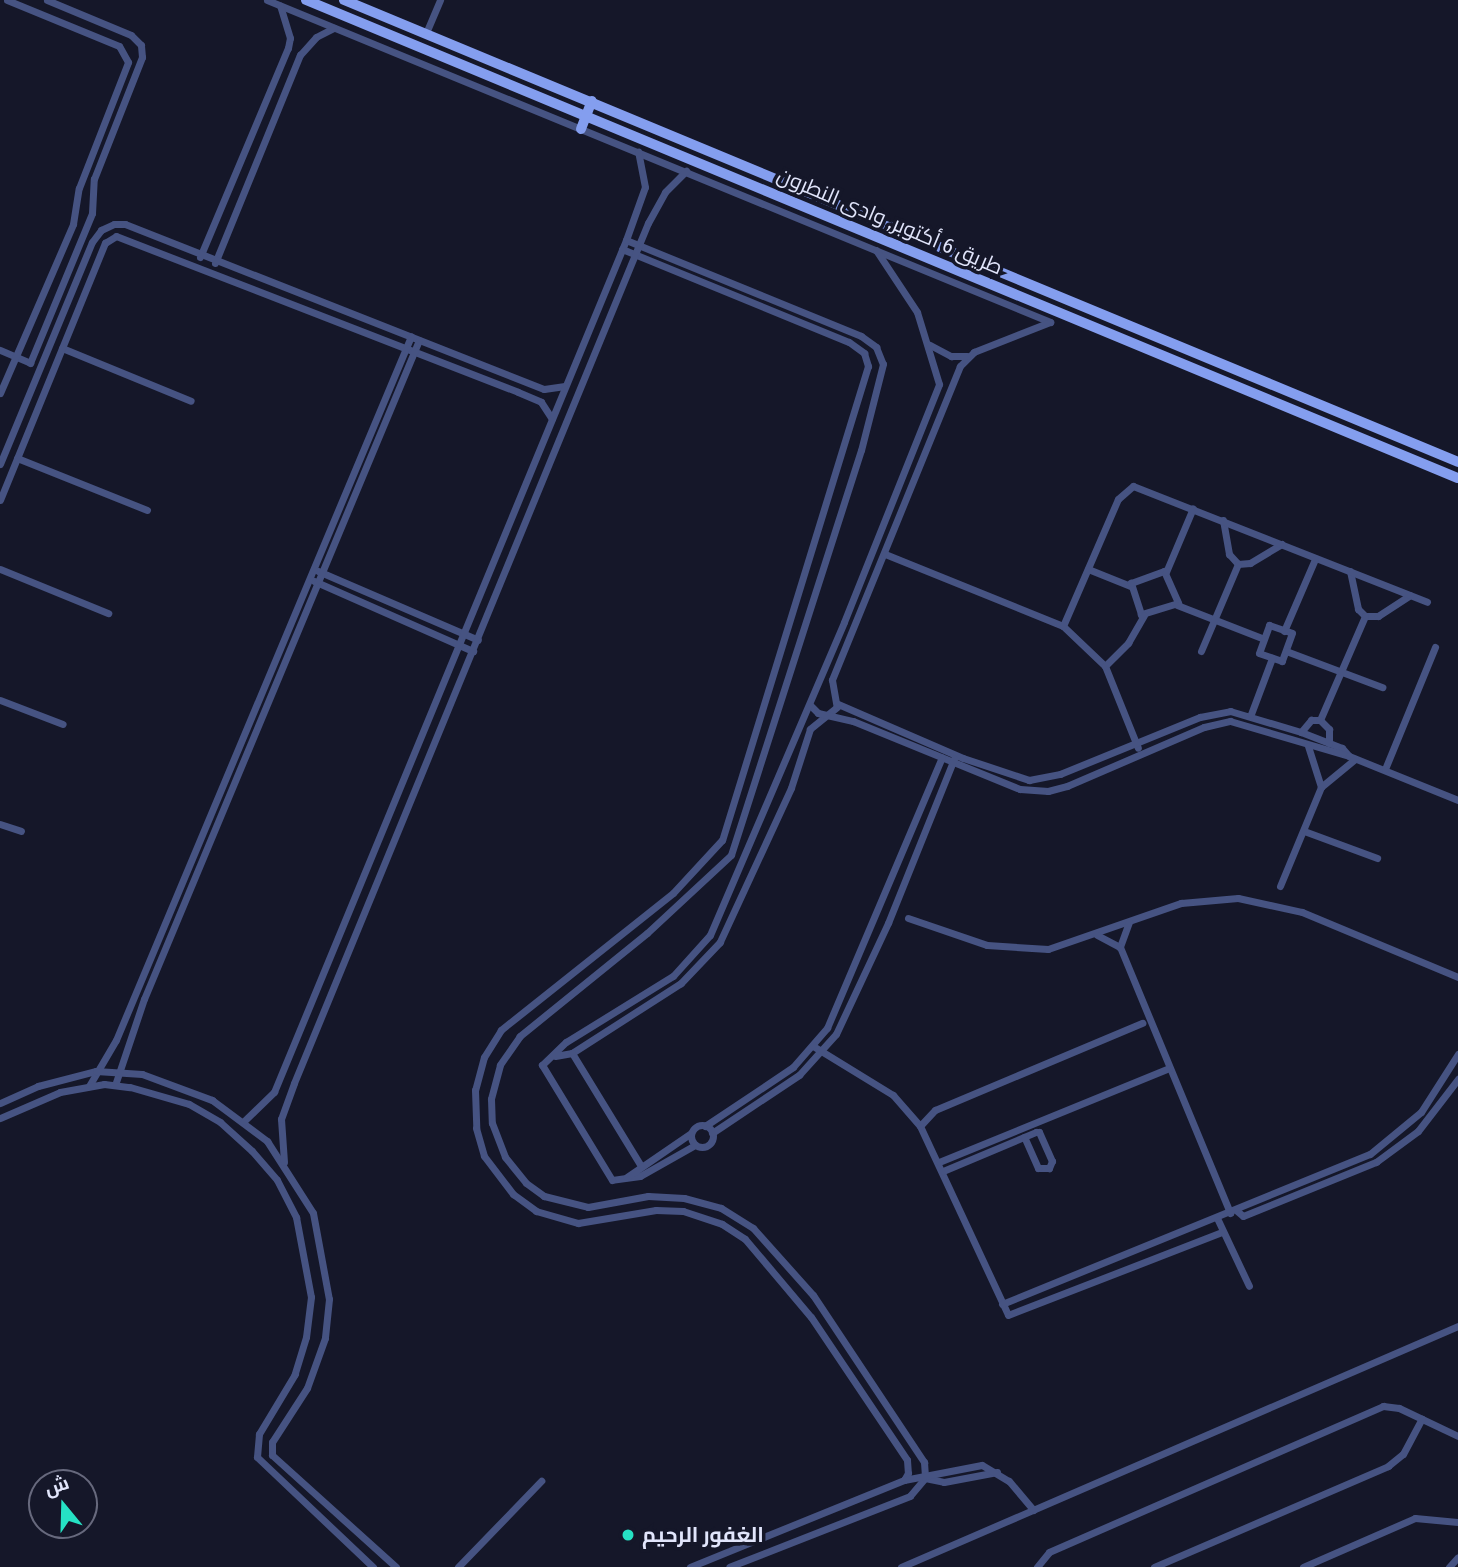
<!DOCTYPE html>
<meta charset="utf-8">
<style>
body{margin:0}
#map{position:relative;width:1458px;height:1567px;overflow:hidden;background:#151729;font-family:"Fira Sans Condensed",Cairo,sans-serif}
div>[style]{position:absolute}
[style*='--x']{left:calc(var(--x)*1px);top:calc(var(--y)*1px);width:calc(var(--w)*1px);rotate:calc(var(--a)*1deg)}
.street>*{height:7px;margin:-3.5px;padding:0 3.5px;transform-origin:3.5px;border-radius:3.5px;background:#465382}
.street>.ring{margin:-3.5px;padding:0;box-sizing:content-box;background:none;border:7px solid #465382;border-radius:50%}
.secondary>*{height:10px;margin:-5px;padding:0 5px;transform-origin:5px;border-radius:5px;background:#849eef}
.dots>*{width:19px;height:19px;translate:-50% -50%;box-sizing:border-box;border:4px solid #151729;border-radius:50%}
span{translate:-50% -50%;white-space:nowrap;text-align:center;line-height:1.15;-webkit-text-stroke:7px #151729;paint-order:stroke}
.street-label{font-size:21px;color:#e1e5fb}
.poi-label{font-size:21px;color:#e1e5fb;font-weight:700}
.left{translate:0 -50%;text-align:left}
.north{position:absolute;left:28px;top:1469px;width:70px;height:70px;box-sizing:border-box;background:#151729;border:2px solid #67697d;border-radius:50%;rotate:341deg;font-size:19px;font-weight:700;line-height:28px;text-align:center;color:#e1e5fb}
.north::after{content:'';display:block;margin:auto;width:24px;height:32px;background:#26e2c4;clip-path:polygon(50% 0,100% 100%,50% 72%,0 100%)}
</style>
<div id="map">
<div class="street">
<div style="--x:267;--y:0;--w:847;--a:22.35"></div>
<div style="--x:1050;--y:322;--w:82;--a:158.5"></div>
<div style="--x:974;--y:352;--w:20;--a:135"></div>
<div style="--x:960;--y:366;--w:339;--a:112.2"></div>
<div style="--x:832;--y:680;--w:27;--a:80"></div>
<div style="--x:837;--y:707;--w:35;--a:141"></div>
<div style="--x:810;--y:729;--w:62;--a:107.9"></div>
<div style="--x:791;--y:788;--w:170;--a:114.8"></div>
<div style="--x:720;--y:942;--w:57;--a:133.6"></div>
<div style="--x:681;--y:983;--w:130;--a:147.3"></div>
<div style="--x:572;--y:1053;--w:17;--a:170"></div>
<div style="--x:426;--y:33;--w:36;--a:-67"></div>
<div style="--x:626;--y:240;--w:254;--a:22.2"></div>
<div style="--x:861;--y:336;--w:19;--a:36"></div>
<div style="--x:876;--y:347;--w:18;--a:68"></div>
<div style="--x:883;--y:364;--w:89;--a:104.3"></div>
<div style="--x:861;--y:450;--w:425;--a:107.8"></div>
<div style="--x:731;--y:855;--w:115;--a:137.1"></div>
<div style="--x:647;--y:933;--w:164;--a:141"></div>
<div style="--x:520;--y:1036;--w:35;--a:125"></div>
<div style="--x:500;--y:1065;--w:35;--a:105"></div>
<div style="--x:491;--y:1099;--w:24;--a:88"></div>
<div style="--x:492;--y:1123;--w:36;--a:69"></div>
<div style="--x:505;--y:1157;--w:33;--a:51"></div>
<div style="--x:526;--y:1183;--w:22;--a:36"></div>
<div style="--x:544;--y:1196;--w:45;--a:14"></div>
<div style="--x:588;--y:1207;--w:61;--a:-10.4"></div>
<div style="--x:648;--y:1196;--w:36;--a:3"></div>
<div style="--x:684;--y:1198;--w:38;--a:15"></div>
<div style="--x:721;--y:1208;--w:38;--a:32"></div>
<div style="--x:753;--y:1228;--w:90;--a:48.2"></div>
<div style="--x:813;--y:1295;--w:201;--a:56.4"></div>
<div style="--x:924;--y:1462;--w:16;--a:86"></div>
<div style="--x:925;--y:1478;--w:23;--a:130"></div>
<div style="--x:910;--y:1496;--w:194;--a:158.6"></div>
<div style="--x:622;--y:249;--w:245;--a:22.3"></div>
<div style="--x:849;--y:342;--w:19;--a:36"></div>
<div style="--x:864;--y:353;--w:14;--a:73"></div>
<div style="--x:868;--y:366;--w:496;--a:107.1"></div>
<div style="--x:722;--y:840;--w:72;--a:132.8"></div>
<div style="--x:673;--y:893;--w:220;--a:141.5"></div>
<div style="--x:501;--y:1030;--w:32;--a:122"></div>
<div style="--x:484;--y:1057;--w:34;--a:105"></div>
<div style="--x:475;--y:1090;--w:38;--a:88"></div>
<div style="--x:476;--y:1128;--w:29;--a:74"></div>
<div style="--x:484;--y:1156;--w:48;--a:52.7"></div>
<div style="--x:513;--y:1194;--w:29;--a:36"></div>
<div style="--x:536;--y:1211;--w:44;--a:15.9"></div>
<div style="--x:578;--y:1223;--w:79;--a:-9.5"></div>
<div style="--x:656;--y:1210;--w:27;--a:2"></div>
<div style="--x:683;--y:1211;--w:41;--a:18.4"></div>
<div style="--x:722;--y:1224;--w:27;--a:33"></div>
<div style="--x:745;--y:1239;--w:102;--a:49.8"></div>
<div style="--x:811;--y:1317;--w:172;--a:56.1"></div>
<div style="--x:907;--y:1460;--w:13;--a:86"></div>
<div style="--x:908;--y:1473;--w:8;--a:120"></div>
<div style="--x:904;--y:1480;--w:231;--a:157.9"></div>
<div style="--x:200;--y:257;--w:227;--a:-67.2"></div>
<div style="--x:288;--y:48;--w:10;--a:-79"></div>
<div style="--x:290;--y:38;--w:34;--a:-107"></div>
<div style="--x:215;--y:263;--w:225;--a:-67.8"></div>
<div style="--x:300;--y:55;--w:24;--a:-48"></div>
<div style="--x:316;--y:37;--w:20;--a:-27"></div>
<div style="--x:930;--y:345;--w:24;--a:28"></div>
<div style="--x:951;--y:356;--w:16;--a:0"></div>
<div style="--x:62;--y:348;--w:139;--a:22.3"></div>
<div style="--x:0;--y:350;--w:33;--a:23"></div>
<div style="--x:30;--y:363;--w:162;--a:-67.5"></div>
<div style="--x:92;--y:213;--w:34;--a:-87"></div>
<div style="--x:94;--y:179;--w:131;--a:-68.5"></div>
<div style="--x:142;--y:57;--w:12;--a:-95"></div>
<div style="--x:141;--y:45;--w:14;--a:-135"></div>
<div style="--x:131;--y:35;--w:91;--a:-157.4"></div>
<div style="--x:0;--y:393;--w:184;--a:-66.6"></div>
<div style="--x:73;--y:224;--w:36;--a:-81"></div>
<div style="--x:79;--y:188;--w:135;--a:-68.7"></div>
<div style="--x:128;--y:62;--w:18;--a:-119"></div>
<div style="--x:119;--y:46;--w:121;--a:-157.7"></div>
<div style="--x:17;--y:458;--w:140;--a:21.8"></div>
<div style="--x:0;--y:464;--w:240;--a:-67.5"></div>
<div style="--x:92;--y:242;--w:15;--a:-53"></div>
<div style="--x:101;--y:230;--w:14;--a:-25"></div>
<div style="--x:114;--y:224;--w:11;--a:0"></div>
<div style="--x:125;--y:224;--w:450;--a:21.5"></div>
<div style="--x:544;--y:389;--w:21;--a:-8"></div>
<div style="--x:0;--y:500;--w:278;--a:-67.8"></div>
<div style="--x:105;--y:243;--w:13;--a:-32"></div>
<div style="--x:116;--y:236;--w:431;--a:21.2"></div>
<div style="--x:518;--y:392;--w:25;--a:23"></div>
<div style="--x:541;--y:402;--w:20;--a:57"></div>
<div style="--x:1223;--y:520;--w:35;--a:80"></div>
<div style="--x:1229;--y:554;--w:13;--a:48"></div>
<div style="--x:1238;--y:564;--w:12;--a:-5"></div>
<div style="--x:1250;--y:563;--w:37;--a:-31"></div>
<div style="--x:885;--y:554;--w:192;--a:22"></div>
<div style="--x:1063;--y:626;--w:58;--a:43.6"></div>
<div style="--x:1105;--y:666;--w:88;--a:68.1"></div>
<div style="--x:0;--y:569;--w:117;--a:22.2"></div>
<div style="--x:1088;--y:569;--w:45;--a:22"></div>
<div style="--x:318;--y:571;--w:174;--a:23.3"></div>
<div style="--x:1164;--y:571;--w:35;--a:66"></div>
<div style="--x:1178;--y:603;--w:39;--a:163"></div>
<div style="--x:1141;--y:614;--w:33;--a:-108"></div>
<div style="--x:1131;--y:583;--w:35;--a:-20"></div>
<div style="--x:1350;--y:571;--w:39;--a:78"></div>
<div style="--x:1358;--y:609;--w:10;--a:45"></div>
<div style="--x:1365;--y:616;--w:13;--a:0"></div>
<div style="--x:1378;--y:616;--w:38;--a:-33"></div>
<div style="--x:1166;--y:572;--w:69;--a:-67.1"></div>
<div style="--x:314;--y:581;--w:174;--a:23.8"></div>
<div style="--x:1177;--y:605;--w:93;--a:21.3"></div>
<div style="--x:1269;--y:625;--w:24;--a:19"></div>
<div style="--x:1292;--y:633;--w:30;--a:110"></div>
<div style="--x:1282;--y:661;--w:24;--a:-161"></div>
<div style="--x:1259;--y:653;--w:30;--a:-70"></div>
<div style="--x:1063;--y:626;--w:138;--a:-66.6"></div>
<div style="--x:1118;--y:499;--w:20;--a:-41"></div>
<div style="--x:1133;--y:486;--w:316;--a:21.5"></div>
<div style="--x:1284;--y:631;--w:78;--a:-66.7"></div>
<div style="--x:1201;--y:651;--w:95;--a:-67"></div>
<div style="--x:1286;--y:651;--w:103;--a:20.6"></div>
<div style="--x:1105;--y:666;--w:33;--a:-45"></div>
<div style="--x:1128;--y:643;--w:32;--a:-60"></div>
<div style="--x:0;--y:700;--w:67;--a:20.9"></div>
<div style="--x:838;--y:704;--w:136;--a:23.4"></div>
<div style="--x:963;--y:758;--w:70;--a:18.4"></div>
<div style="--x:1029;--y:780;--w:32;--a:-11"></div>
<div style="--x:1060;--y:774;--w:151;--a:-22.2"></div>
<div style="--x:1200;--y:717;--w:31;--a:-11"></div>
<div style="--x:1230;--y:711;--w:74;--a:16.5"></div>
<div style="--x:1301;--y:732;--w:44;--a:21.3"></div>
<div style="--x:1342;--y:748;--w:11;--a:49"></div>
<div style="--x:810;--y:705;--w:11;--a:45"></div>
<div style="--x:818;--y:713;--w:36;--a:13"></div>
<div style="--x:853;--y:721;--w:180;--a:22.2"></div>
<div style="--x:1020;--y:789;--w:28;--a:4"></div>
<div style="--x:1048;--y:791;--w:20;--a:-15"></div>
<div style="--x:1067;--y:786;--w:149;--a:-23.3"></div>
<div style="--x:1204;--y:727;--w:27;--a:-13"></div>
<div style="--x:1230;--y:721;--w:124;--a:16.4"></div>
<div style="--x:1349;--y:756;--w:118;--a:22"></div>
<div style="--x:1251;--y:714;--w:60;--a:-69.4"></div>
<div style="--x:1320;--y:720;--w:113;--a:-66.6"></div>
<div style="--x:1301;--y:732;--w:16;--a:-50"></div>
<div style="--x:1311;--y:720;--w:9;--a:0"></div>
<div style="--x:1320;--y:720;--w:13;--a:45"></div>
<div style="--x:1329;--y:729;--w:14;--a:90"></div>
<div style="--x:1308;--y:746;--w:43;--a:72.4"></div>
<div style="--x:1385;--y:769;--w:132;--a:-67.7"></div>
<div style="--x:0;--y:824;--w:22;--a:18"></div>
<div style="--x:1304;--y:831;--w:78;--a:20.3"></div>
<div style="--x:1280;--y:886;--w:107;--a:-67.5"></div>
<div style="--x:1321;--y:787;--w:44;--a:-39.5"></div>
<div style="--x:908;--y:918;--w:83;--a:18.9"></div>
<div style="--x:987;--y:945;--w:61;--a:3.8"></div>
<div style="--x:1048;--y:949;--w:141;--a:-19.1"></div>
<div style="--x:1181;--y:903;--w:57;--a:-5"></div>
<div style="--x:1238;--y:898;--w:66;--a:12.3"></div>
<div style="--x:1302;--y:912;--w:169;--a:22.6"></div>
<div style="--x:1129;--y:922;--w:27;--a:110"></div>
<div style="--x:1120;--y:947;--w:288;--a:67.5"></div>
<div style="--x:1097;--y:935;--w:26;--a:28"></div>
<div style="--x:813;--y:1046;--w:94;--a:31.5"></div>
<div style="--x:893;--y:1095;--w:41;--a:48.9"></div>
<div style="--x:920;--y:1126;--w:208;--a:65"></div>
<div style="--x:1008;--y:1315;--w:230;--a:-21.2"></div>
<div style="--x:572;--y:1053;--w:132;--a:58.6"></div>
<div style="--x:115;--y:1085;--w:91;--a:-71.4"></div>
<div style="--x:144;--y:999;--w:714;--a:-67.35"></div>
<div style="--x:89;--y:1086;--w:53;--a:-59.6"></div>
<div style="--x:116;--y:1040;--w:763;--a:-67.26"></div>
<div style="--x:0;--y:1103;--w:42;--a:-24.1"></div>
<div style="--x:38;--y:1086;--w:60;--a:-14.5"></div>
<div style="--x:96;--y:1071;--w:46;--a:3.7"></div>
<div style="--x:142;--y:1074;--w:75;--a:20.4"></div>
<div style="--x:212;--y:1100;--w:69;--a:36.7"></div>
<div style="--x:267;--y:1141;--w:85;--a:57.4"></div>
<div style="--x:313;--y:1213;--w:87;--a:79.5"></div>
<div style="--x:329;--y:1299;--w:39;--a:96"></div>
<div style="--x:325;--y:1338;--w:53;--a:109.8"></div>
<div style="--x:307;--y:1388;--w:64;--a:122.9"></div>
<div style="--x:272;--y:1442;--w:13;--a:90"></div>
<div style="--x:272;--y:1455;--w:167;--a:42.1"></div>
<div style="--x:0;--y:1118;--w:65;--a:-23.4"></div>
<div style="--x:60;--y:1092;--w:45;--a:-10.3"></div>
<div style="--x:104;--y:1084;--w:26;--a:7"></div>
<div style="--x:130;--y:1087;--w:61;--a:16.1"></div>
<div style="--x:189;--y:1104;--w:36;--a:30"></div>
<div style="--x:220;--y:1122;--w:43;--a:42.2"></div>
<div style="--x:252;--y:1151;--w:38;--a:49"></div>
<div style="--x:277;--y:1180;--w:42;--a:62.8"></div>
<div style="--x:296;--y:1217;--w:81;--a:79.4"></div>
<div style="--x:311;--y:1297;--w:40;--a:97.1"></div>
<div style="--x:306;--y:1337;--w:39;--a:107"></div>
<div style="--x:295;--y:1374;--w:70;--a:121"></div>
<div style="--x:259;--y:1434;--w:23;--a:95"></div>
<div style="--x:257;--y:1457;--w:160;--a:43.5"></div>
<div style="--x:244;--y:1121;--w:42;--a:-44"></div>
<div style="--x:274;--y:1092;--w:922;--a:-67.55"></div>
<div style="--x:626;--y:240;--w:56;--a:-70.3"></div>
<div style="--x:645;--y:187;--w:36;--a:-101"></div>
<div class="ring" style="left:691px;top:1125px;width:15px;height:15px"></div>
<div style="--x:705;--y:1126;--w:106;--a:-33.8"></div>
<div style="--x:793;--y:1067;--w:52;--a:-48.9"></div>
<div style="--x:827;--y:1028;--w:294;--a:-67"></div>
<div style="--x:920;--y:1126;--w:22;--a:-47"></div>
<div style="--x:935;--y:1110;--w:225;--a:-22.8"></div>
<div style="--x:712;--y:1133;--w:105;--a:-33.7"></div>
<div style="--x:799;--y:1075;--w:55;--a:-47.9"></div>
<div style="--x:836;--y:1034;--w:123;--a:-64.9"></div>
<div style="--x:888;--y:923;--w:177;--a:-68.1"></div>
<div style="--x:695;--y:1145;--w:63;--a:150.6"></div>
<div style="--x:640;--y:1176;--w:28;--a:172"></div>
<div style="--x:612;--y:1180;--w:135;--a:-121.3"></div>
<div style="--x:542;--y:1065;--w:33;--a:-44"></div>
<div style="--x:566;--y:1042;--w:126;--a:-31.7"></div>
<div style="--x:673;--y:976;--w:55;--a:-47.9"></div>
<div style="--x:710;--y:935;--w:340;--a:-66.8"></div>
<div style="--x:844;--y:622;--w:256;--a:-68.2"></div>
<div style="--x:939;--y:384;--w:75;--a:-107"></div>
<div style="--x:917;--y:312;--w:74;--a:-123.5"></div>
<div style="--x:284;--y:1162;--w:43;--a:-94"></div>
<div style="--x:281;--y:1119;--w:38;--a:-70"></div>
<div style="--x:294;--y:1083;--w:930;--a:-67.63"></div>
<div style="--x:648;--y:223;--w:35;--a:-61"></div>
<div style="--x:665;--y:192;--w:30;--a:-45"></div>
<div style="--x:939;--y:1162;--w:248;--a:-22.2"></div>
<div style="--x:943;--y:1171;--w:101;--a:-22.8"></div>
<div style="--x:1036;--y:1132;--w:3;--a:0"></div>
<div style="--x:1039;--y:1132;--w:32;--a:66"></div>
<div style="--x:1052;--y:1161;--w:8;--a:113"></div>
<div style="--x:1049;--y:1168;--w:11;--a:180"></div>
<div style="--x:1038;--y:1168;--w:34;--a:-114"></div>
<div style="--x:627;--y:1177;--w:78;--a:-34.5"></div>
<div style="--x:1236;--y:1210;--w:9;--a:41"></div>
<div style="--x:1243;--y:1216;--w:144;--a:-22.1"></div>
<div style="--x:1376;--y:1162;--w:52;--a:-36.4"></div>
<div style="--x:1418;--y:1131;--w:66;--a:-52.4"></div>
<div style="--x:1217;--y:1218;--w:75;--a:64.8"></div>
<div style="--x:1002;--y:1304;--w:397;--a:-22.2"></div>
<div style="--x:1370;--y:1154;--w:66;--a:-39.5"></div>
<div style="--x:1421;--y:1112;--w:69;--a:-57.5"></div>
<div style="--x:925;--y:1478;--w:19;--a:12"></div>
<div style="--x:944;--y:1482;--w:54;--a:-10.7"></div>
<div style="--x:904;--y:1480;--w:79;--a:-10.9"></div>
<div style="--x:982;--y:1465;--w:31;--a:31"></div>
<div style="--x:1009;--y:1481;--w:38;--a:50"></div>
<div style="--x:458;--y:1567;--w:120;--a:-46"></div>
<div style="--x:901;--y:1567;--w:607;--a:-23.4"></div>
<div style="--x:1037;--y:1567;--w:19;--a:-51"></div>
<div style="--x:1049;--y:1552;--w:365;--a:-23.6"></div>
<div style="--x:1383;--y:1406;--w:16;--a:7"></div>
<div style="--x:1399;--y:1408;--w:65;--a:25.4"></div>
<div style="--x:1154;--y:1567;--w:255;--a:-23.3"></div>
<div style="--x:1388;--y:1466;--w:19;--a:-39"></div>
<div style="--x:1403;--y:1454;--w:40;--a:-62"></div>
<div style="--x:1303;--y:1567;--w:122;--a:-23.6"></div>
<div style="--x:1415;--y:1518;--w:43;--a:5.3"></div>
<div style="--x:1449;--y:1567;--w:13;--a:-48"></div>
</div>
<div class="secondary">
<div style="--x:306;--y:0;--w:1247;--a:22.54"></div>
<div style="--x:344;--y:0;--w:1206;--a:22.52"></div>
<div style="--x:581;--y:129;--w:30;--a:-69"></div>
</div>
<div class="dots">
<div style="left:628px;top:1535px;background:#26e2c4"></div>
</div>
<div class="street-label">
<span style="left:890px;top:221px;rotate:23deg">طريق 6 أكتوبر, وادى النطرون</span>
</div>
<div class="poi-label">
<span class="left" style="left:642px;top:1535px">الغفور الرحيم</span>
</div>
<div class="north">ش</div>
</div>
